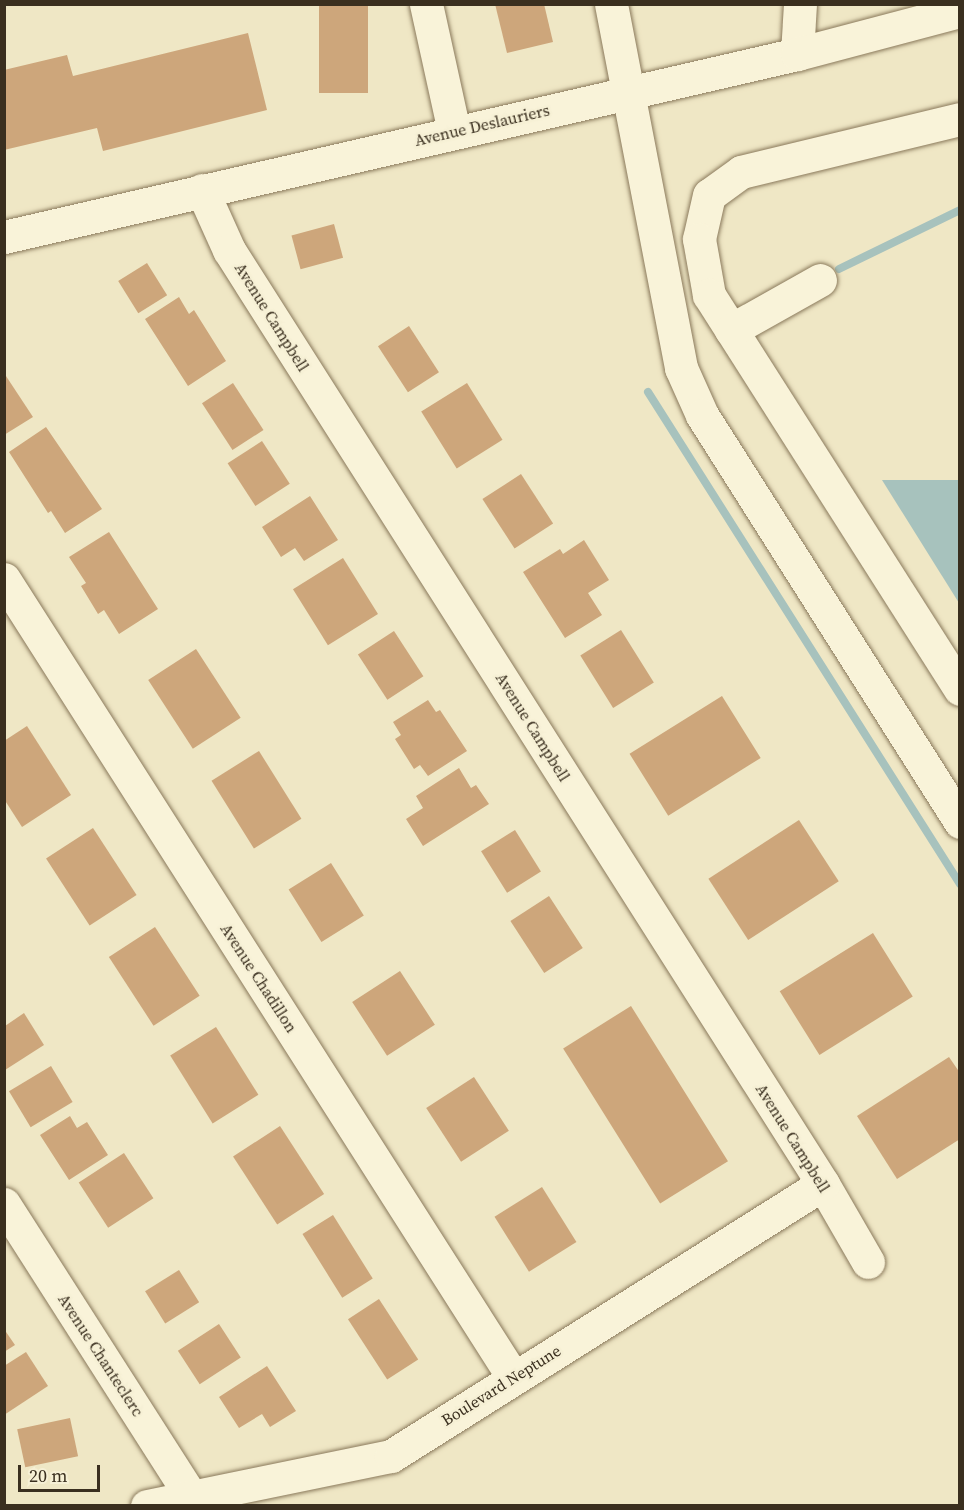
<!DOCTYPE html>
<style>
body{margin:0}
#map{position:relative;width:964px;height:1510px;overflow:hidden;background:#efe7c5;font-family:"Source Serif 4",serif}
div>[style]{position:absolute}
[style*='--x']{left:calc(var(--x)*1px);top:calc(var(--y)*1px);width:calc(var(--w)*1px);rotate:calc(var(--a)*1deg)}
.water>*{inset:0;background:#a7c2bd}
.stream>*{height:8px;margin:-4px;padding:0 4px;transform-origin:4px;border-radius:4px;background:#a7c2bd}
.building>*{inset:0;background:#cda67b;transform-origin:0 0}
.roads{filter:drop-shadow(0 0 2px #8a795b) drop-shadow(0 0 2px #8a795b)}
.minor>*{height:33px;margin:-16.5px;padding:0 16.5px;transform-origin:16.5px;border-radius:16.5px;background:#f9f3d9}
span{translate:-50% -50%;white-space:nowrap;text-align:center;line-height:1.15;-webkit-text-stroke:5px #f6f0d5;paint-order:stroke}
.street-label{font-size:16px;color:#3a2f1f}
.frame{position:absolute;inset:0;border:6px solid #3a2f1f;pointer-events:none}
.scale{position:absolute;left:18px;top:1465px;width:82px;height:27px;box-sizing:border-box;border:3px solid #3a2f1f;border-top:0;padding-left:8px;font-size:18px;line-height:21px;white-space:nowrap;color:#3a2f1f;-webkit-text-stroke:4px #f6f0d5;paint-order:stroke}
</style>
<div id="map">
<div class="water">
<div style="clip-path:polygon(882px 480px,959px 480px,959px 603px)"></div>
</div>
<div class="stream">
<div style="--x:839;--y:269;--w:135;--a:-26"></div>
<div style="--x:648;--y:392;--w:583;--a:57.62"></div>
</div>
<div class="building">
<div style="left:319px;top:4px;width:49px;height:89px"></div>
<div style="clip-path:polygon(495px 4px,544px 4px,553px 42px,507px 53px)"></div>
<div style="clip-path:polygon(248px 33px,267px 110px,103px 151px,97px 128px,4px 150px,4px 70px,67px 55px,73px 76px)"></div>
<div style="left:334px;top:224px;width:35px;height:44px;rotate:75deg"></div>
<div style="left:147px;top:263px;width:38px;height:34px;rotate:58deg"></div>
<div style="clip-path:polygon(179px 297px,189px 314px,194px 310px,226px 361px,188px 386px,145px 319px)"></div>
<div style="left:409px;top:326px;width:55px;height:37px;rotate:57deg"></div>
<div style="clip-path:polygon(4px 373px,33px 417px,4px 435px)"></div>
<div style="left:233px;top:383px;width:56px;height:37px;rotate:57deg"></div>
<div style="left:467px;top:383px;width:67px;height:54px;rotate:58deg"></div>
<div style="clip-path:polygon(46px 427px,102px 509px,65px 533px,51px 511px,48px 513px,9px 452px)"></div>
<div style="left:262px;top:441px;width:51px;height:41px;rotate:57deg"></div>
<div style="left:521px;top:474px;width:59px;height:46px;rotate:57deg"></div>
<div style="clip-path:polygon(310px 496px,338px 540px,304px 561px,295px 548px,281px 557px,262px 527px)"></div>
<div style="clip-path:polygon(109px 532px,158px 609px,119px 634px,104px 610px,98px 614px,81px 586px,86px 583px,69px 557px)"></div>
<div style="clip-path:polygon(584px 540px,609px 580px,588px 593px,602px 615px,565px 638px,523px 572px,560px 549px,563px 554px)"></div>
<div style="left:343px;top:558px;width:66px;height:59px;rotate:58deg"></div>
<div style="left:621px;top:630px;width:62px;height:48px;rotate:58deg"></div>
<div style="left:394px;top:631px;width:54px;height:43px;rotate:57deg"></div>
<div style="left:196px;top:649px;width:82px;height:57px;rotate:57deg"></div>
<div style="left:722px;top:696px;width:73px;height:109px;rotate:58deg"></div>
<div style="clip-path:polygon(428px 700px,436px 712px,440px 710px,467px 751px,428px 776px,420px 765px,414px 769px,395px 739px,401px 735px,393px 722px)"></div>
<div style="clip-path:polygon(27px 726px,71px 795px,22px 827px,4px 799px,4px 741px)"></div>
<div style="left:259px;top:751px;width:80px;height:56px;rotate:58deg"></div>
<div style="clip-path:polygon(459px 768px,471px 788px,476px 785px,489px 804px,423px 846px,406px 819px,423px 808px,416px 796px)"></div>
<div style="left:799px;top:820px;width:73px;height:108px;rotate:57deg"></div>
<div style="left:93px;top:828px;width:80px;height:56px;rotate:57deg"></div>
<div style="left:515px;top:830px;width:49px;height:40px;rotate:58deg"></div>
<div style="left:331px;top:863px;width:62px;height:50px;rotate:58deg"></div>
<div style="left:549px;top:896px;width:62px;height:46px;rotate:57deg"></div>
<div style="left:155px;top:927px;width:82px;height:55px;rotate:57deg"></div>
<div style="left:873px;top:933px;width:75px;height:110px;rotate:58deg"></div>
<div style="left:400px;top:971px;width:64px;height:57px;rotate:57deg"></div>
<div style="left:631px;top:1006px;width:183px;height:80px;rotate:58deg"></div>
<div style="clip-path:polygon(24px 1013px,44px 1045px,5px 1070px,5px 1026px)"></div>
<div style="left:216px;top:1027px;width:80px;height:54px;rotate:58deg"></div>
<div style="clip-path:polygon(949px 1057px,960px 1073px,960px 1139px,897px 1179px,857px 1116px)"></div>
<div style="left:51px;top:1066px;width:42px;height:49px;rotate:59deg"></div>
<div style="left:474px;top:1077px;width:64px;height:57px;rotate:57deg"></div>
<div style="clip-path:polygon(70px 1116px,77px 1128px,87px 1122px,108px 1155px,69px 1180px,40px 1135px)"></div>
<div style="left:280px;top:1126px;width:81px;height:56px;rotate:57deg"></div>
<div style="left:124px;top:1153px;width:54px;height:54px;rotate:57deg"></div>
<div style="left:542px;top:1187px;width:65px;height:56px;rotate:58deg"></div>
<div style="left:333px;top:1215px;width:75px;height:36px;rotate:58deg"></div>
<div style="left:179px;top:1270px;width:38px;height:40px;rotate:58deg"></div>
<div style="left:379px;top:1299px;width:72px;height:37px;rotate:57deg"></div>
<div style="left:219px;top:1324px;width:40px;height:49px;rotate:57deg"></div>
<div style="clip-path:polygon(4px 1329px,15px 1345px,4px 1352px)"></div>
<div style="clip-path:polygon(26px 1352px,48px 1386px,4px 1415px,4px 1366px)"></div>
<div style="clip-path:polygon(267px 1366px,296px 1411px,270px 1427px,262px 1414px,239px 1428px,219px 1397px)"></div>
<div style="left:70px;top:1418px;width:39px;height:54px;rotate:78deg"></div>
</div>
<div class="roads">
<div class="minor">
<div style="--x:426;--y:4;--w:130;--a:77.6"></div>
<div style="--x:611;--y:4;--w:371;--a:79.1"></div>
<div style="--x:681;--y:368;--w:51;--a:65.9"></div>
<div style="--x:702;--y:415;--w:482;--a:57.6"></div>
<div style="--x:797;--y:54;--w:50;--a:-86.6"></div>
<div style="--x:960;--y:119;--w:225;--a:166.4"></div>
<div style="--x:741;--y:172;--w:39;--a:144"></div>
<div style="--x:709;--y:195;--w:45;--a:102.8"></div>
<div style="--x:699;--y:239;--w:57;--a:79.9"></div>
<div style="--x:709;--y:295;--w:467;--a:57.5"></div>
<div style="--x:202;--y:190;--w:66;--a:65.8"></div>
<div style="--x:229;--y:250;--w:1107;--a:57.54"></div>
<div style="--x:823;--y:1184;--w:90;--a:60"></div>
<div style="--x:4;--y:237;--w:814;--a:-12.99"></div>
<div style="--x:797;--y:54;--w:169;--a:-14.8"></div>
<div style="--x:731;--y:330;--w:102;--a:-29.3"></div>
<div style="--x:4;--y:579;--w:947;--a:57.47"></div>
<div style="--x:4;--y:1204;--w:358;--a:57.4"></div>
<div style="--x:147;--y:1506;--w:249;--a:-11.6"></div>
<div style="--x:391;--y:1456;--w:510;--a:-32.2"></div>
</div>
</div>
<div class="street-label">
<span style="left:482px;top:125px;rotate:-13deg">Avenue Deslauriers</span>
<span style="left:272px;top:317px;rotate:58deg">Avenue Campbell</span>
<span style="left:533px;top:727px;rotate:58deg">Avenue Campbell</span>
<span style="left:259px;top:978px;rotate:57deg">Avenue Chadillon</span>
<span style="left:793px;top:1138px;rotate:58deg">Avenue Campbell</span>
<span style="left:101px;top:1355px;rotate:57deg">Avenue Chanteclerc</span>
<span style="left:501px;top:1385px;rotate:-32deg">Boulevard Neptune</span>
</div>
<div class="frame"></div>
<div class="scale">20 m</div>
</div>
